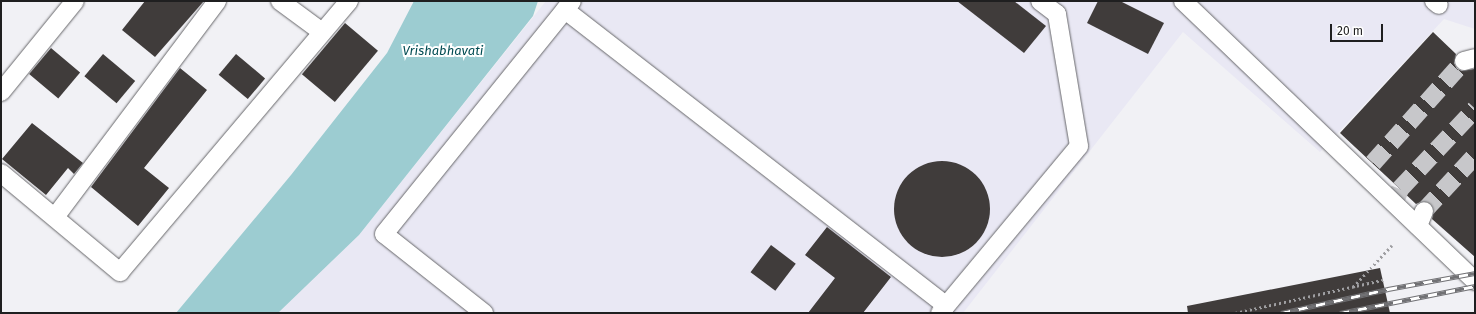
<!DOCTYPE html>
<style>
body{margin:0}
#map{position:relative;width:1476px;height:314px;overflow:hidden;background:#f1f1f5;font-family:"Fira Sans",sans-serif}
div>[style]{position:absolute}
[style*='--x']{left:calc(var(--x)*1px);top:calc(var(--y)*1px);width:calc(var(--w)*1px);rotate:calc(var(--a)*1deg)}
.built>*{inset:0;background:#e9e8f4}
.water>*{inset:0;background:#9cccd1}
.building>*{inset:0;background:#403c3b;transform-origin:0 0}
.round{border-radius:50%}
.minor-tunnel>*{height:18px;margin-top:-9px;transform-origin:0;background:repeating-linear-gradient(90deg,#c7c7ca 0 18px,transparent 0 27px)}
.path>*{height:2.5px;margin-top:-1.25px;transform-origin:0;background:repeating-linear-gradient(90deg,#9e9ea1 0 2px,transparent 0 5px)}
.roads{filter:drop-shadow(0 0 1px #67676a) drop-shadow(0 0 1px #67676a)}
.minor>*{height:18px;margin:-9px;padding:0 9px;transform-origin:9px;border-radius:9px;background:#fff}
.rail>*{height:4.5px;margin-top:-2.25px;transform-origin:0;background:repeating-linear-gradient(90deg,#fff 0 9px,#717174 0 18px);box-sizing:border-box;border-block:1px solid #717174}
span{translate:-50% -50%;white-space:nowrap;text-align:center;line-height:1.15;-webkit-text-stroke:4px #fff;paint-order:stroke}
.water-label{font-size:13px;color:#004b52;font-style:italic}
.frame{position:absolute;inset:0;border:2px solid #1f1f20;pointer-events:none}
.scale{position:absolute;left:1330px;top:24px;width:53px;height:18px;box-sizing:border-box;border:2px solid #1f1f20;border-top:0;padding-left:5px;font-size:12px;line-height:14px;white-space:nowrap;color:#1f1f20;-webkit-text-stroke:3px #fff;paint-order:stroke}
</style>
<div id="map">
<div class="built">
<div style="clip-path:polygon(546px 1px,1475px 1px,1475px 29px,1444px 19px,1320px 152px,1183px 32px,963px 313px,278px 313px,359px 235px)"></div>
</div>
<div class="water">
<div style="clip-path:polygon(414px 1px,538px 1px,533px 16px,359px 235px,278px 313px,176px 313px,291px 175px,387px 53px)"></div>
</div>
<div class="building">
<div style="clip-path:polygon(145px 1px,204px 1px,155px 57px,122px 30px)"></div>
<div style="clip-path:polygon(957px 1px,1014px 1px,1046px 26px,1024px 53px)"></div>
<div style="clip-path:polygon(1098px 1px,1120px 1px,1164px 23px,1148px 54px,1087px 23px)"></div>
<div style="left:345px;top:23px;width:43px;height:67px;rotate:40deg"></div>
<div style="clip-path:polygon(1433px 32px,1456px 54px,1454px 63px,1457px 69px,1462px 71px,1474px 69px,1475px 71px,1475px 257px,1432px 219px,1434px 210px,1432px 204px,1423px 201px,1416px 204px,1340px 133px)"></div>
<div style="left:51px;top:48px;width:38px;height:34px;rotate:40deg"></div>
<div style="left:103px;top:54px;width:42px;height:29px;rotate:40deg"></div>
<div style="left:236px;top:54px;width:38px;height:27px;rotate:40deg"></div>
<div style="clip-path:polygon(180px 68px,207px 90px,144px 168px,169px 188px,138px 226px,91px 187px)"></div>
<div style="clip-path:polygon(32px 123px,83px 163px,74px 174px,68px 168px,46px 195px,2px 159px)"></div>
<div class="round" style="left:894px;top:161px;width:96px;height:96px"></div>
<div style="clip-path:polygon(827px 227px,891px 277px,863px 313px,808px 313px,835px 278px,805px 255px)"></div>
<div style="left:771px;top:245px;width:31px;height:34px;rotate:37deg"></div>
<div style="clip-path:polygon(1380px 268px,1390px 313px,1188px 313px,1187px 306px)"></div>
</div>
<div class="minor-tunnel">
<div style="--x:1373;--y:163;--w:137;--a:-48.3"></div>
<div style="--x:1394;--y:204;--w:16;--a:-68"></div>
<div style="--x:1400;--y:189;--w:110;--a:-46.8"></div>
<div style="--x:1424;--y:211;--w:75;--a:-47.2"></div>
</div>
<div class="path">
<div style="--x:1353;--y:287;--w:57;--a:-47.1"></div>
<div style="--x:1235;--y:313;--w:152;--a:-12.6"></div>
</div>
<div class="roads">
<div class="minor">
<div style="--x:280;--y:1;--w:52;--a:36.4"></div>
<div style="--x:1183;--y:1;--w:405;--a:43.8"></div>
<div style="--x:1434;--y:1;--w:6;--a:39"></div>
<div style="--x:565;--y:10;--w:482;--a:37.8"></div>
<div style="--x:1464;--y:61;--w:11;--a:-15"></div>
<div style="--x:1;--y:92;--w:117;--a:-50.9"></div>
<div style="--x:1;--y:173;--w:155;--a:39.8"></div>
<div style="--x:120;--y:272;--w:355;--a:-49.8"></div>
<div style="--x:55;--y:217;--w:270;--a:-53.1"></div>
<div style="--x:1418;--y:226;--w:16;--a:-68"></div>
<div style="--x:484;--y:313;--w:127;--a:-141.7"></div>
<div style="--x:384;--y:234;--w:299;--a:-51.1"></div>
<div style="--x:940;--y:313;--w:217;--a:-50.2"></div>
<div style="--x:1079;--y:146;--w:134;--a:-99.5"></div>
<div style="--x:1057;--y:14;--w:21;--a:-143"></div>
</div>
</div>
<div class="rail">
<div style="--x:1281;--y:313;--w:110;--a:-12.6"></div>
<div style="--x:1388;--y:289;--w:88;--a:-10.4"></div>
<div style="--x:1340;--y:313;--w:138;--a:-11.3"></div>
</div>
<div class="water-label">
<span style="left:443px;top:51px">Vrishabhavati</span>
</div>
<div class="frame"></div>
<div class="scale">20 m</div>
</div>
